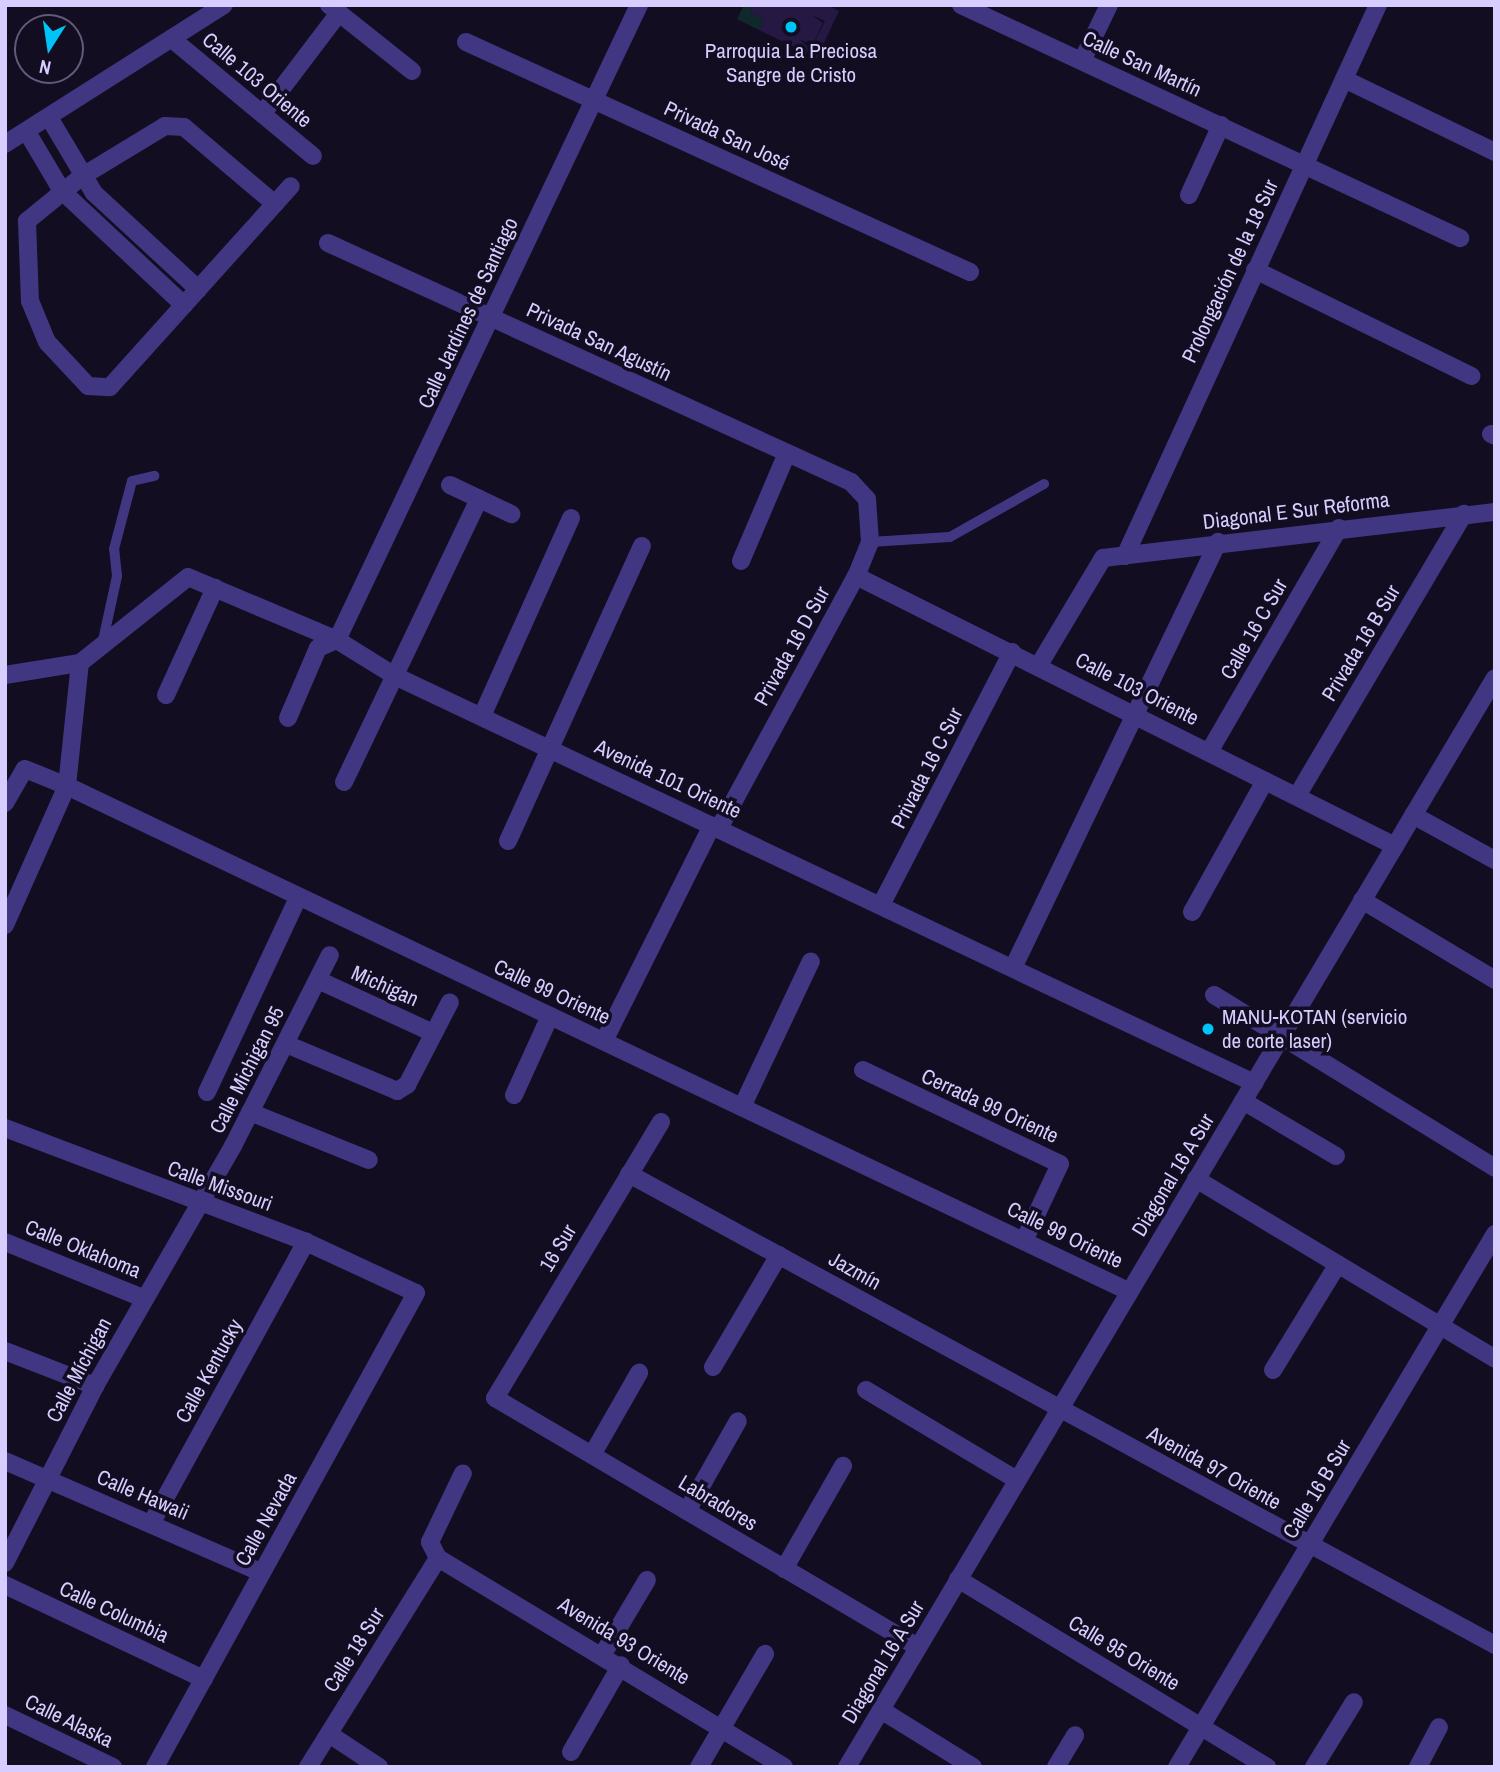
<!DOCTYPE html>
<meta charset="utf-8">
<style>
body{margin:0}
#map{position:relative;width:1500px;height:1772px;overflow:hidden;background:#120d21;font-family:"Archivo Narrow",sans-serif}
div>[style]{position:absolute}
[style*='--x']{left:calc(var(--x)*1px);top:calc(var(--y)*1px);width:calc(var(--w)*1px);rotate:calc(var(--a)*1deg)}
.green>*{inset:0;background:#0f292b}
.building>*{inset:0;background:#251843}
.lane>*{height:10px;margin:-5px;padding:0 5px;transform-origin:5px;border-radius:5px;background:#413682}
.street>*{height:18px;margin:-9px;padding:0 9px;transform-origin:9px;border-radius:9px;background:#413682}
.dots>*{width:19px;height:19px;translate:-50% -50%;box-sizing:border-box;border:4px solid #120d21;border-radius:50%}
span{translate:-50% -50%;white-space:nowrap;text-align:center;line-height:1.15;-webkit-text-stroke:7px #120d21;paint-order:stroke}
.poi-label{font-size:21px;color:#d8cdff}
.left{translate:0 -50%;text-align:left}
.street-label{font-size:21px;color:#d8cdff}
.frame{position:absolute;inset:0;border:7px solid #d8cdff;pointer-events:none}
.north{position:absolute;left:14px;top:14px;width:70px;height:70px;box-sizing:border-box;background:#120d21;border:2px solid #615a7a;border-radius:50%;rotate:192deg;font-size:19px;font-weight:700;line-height:28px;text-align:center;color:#d8cdff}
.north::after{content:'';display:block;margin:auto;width:24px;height:32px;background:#00c4f8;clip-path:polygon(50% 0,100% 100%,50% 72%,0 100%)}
</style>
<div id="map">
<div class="green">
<div style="clip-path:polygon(744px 5px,753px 5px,750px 12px,764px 20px,759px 30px,737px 19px)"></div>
</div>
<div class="building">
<div style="clip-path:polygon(evenodd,753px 5px,827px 5px,839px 11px,817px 58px,759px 30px,764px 20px,750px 12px,753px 5px,812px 15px,825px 21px,811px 49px,800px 40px,813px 44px,823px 23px,812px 15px)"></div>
</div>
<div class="lane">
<div style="--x:870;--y:542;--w:80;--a:-3.6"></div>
<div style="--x:950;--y:537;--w:108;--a:-29.4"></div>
<div style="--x:102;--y:645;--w:71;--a:-77.7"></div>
<div style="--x:117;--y:576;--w:27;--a:-96"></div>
<div style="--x:114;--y:549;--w:70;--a:-75.2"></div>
<div style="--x:132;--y:481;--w:23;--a:-13"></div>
</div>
<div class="street">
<div style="--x:329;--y:5;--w:106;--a:38.5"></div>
<div style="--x:961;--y:5;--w:551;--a:25.03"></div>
<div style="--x:172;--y:39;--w:183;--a:39.7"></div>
<div style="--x:466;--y:42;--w:554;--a:24.53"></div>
<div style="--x:1082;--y:61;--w:62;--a:-64.3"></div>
<div style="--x:1344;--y:79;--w:168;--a:25.8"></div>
<div style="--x:263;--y:113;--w:126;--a:-52.8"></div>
<div style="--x:50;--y:119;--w:86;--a:59.3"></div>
<div style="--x:94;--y:193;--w:142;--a:42.7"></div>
<div style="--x:27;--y:132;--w:69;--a:59.3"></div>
<div style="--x:62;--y:191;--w:167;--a:43.1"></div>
<div style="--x:5;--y:144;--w:259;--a:-32.4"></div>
<div style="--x:1189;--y:195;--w:77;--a:-65.4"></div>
<div style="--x:275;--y:204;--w:119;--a:-139.8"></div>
<div style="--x:184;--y:127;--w:19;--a:-177"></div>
<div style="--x:165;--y:126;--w:98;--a:148.7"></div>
<div style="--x:81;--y:177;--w:70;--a:140.8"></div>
<div style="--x:27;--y:221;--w:80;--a:87.9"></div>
<div style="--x:30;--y:301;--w:44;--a:67.5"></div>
<div style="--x:47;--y:342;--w:60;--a:47"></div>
<div style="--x:88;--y:386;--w:22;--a:3"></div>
<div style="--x:110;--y:387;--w:270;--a:-48"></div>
<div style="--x:328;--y:243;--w:575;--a:24.56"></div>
<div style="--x:851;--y:482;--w:23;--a:47"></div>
<div style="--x:867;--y:499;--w:43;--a:86"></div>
<div style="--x:870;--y:542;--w:37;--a:112"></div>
<div style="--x:856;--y:576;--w:287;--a:118.5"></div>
<div style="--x:1255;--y:270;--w:241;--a:26.1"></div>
<div style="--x:1491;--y:434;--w:4;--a:27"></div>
<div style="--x:450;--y:485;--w:68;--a:25.4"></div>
<div style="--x:1125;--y:556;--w:606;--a:-65.34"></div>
<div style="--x:741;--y:561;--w:117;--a:-66.9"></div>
<div style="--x:856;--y:576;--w:603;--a:26.61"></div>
<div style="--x:337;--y:640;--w:703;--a:-64.56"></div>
<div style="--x:1039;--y:665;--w:125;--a:-59.1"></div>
<div style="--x:1103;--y:558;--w:395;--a:-6.7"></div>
<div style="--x:5;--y:675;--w:76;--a:-9.1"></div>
<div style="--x:80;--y:663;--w:138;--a:-38.5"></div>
<div style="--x:188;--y:577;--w:162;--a:22.9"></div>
<div style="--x:337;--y:640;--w:68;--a:31.8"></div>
<div style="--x:395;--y:676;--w:951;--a:25.35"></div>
<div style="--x:166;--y:695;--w:118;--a:-65.4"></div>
<div style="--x:482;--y:716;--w:217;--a:-65.8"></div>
<div style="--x:288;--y:718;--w:76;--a:-66.8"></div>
<div style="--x:318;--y:648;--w:21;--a:-23"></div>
<div style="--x:1209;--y:752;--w:259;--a:-59.9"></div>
<div style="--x:344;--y:782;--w:314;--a:-64.5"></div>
<div style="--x:1297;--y:796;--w:328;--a:-59.4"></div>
<div style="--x:5;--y:803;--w:39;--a:-60"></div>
<div style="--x:25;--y:769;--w:45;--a:22"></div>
<div style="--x:67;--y:786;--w:1177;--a:25.45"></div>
<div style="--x:1413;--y:815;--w:94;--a:28.8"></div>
<div style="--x:508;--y:841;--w:324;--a:-65.6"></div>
<div style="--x:1362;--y:900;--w:155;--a:31"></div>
<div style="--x:881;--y:905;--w:285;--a:-62.6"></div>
<div style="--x:1192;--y:912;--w:150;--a:-60.9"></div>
<div style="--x:5;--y:925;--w:152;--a:-66"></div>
<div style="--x:67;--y:786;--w:124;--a:-84"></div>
<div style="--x:1013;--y:968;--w:473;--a:-64.3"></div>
<div style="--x:318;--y:980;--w:127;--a:24.7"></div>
<div style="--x:1214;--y:995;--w:330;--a:31.6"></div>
<div style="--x:604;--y:1041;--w:241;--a:-63.4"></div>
<div style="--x:286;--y:1044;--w:121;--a:22.9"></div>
<div style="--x:397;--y:1091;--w:12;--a:-31"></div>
<div style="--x:407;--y:1085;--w:93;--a:-62.6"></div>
<div style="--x:863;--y:1070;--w:218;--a:25.5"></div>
<div style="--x:1060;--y:1164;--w:85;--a:115.1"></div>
<div style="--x:207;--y:1092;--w:214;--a:-64.9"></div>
<div style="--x:514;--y:1095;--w:87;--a:-65.5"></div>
<div style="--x:1243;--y:1101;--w:108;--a:30.6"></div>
<div style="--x:742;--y:1107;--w:161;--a:-64.7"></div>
<div style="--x:250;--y:1112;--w:128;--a:22"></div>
<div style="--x:661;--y:1122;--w:322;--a:121"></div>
<div style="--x:495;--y:1398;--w:490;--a:30.5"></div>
<div style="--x:5;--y:1128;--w:322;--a:20.7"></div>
<div style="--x:306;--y:1242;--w:121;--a:24.9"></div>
<div style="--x:416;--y:1293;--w:541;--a:118.84"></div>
<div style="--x:629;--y:1174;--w:986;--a:28.54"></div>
<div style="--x:1196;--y:1179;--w:349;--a:31"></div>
<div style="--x:5;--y:1242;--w:149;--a:22.1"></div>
<div style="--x:5;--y:1351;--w:97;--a:21.3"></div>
<div style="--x:713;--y:1367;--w:130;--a:-59.5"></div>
<div style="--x:1273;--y:1370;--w:124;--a:-58.5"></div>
<div style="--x:866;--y:1390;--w:176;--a:30.8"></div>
<div style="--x:592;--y:1455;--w:95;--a:-60.2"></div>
<div style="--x:5;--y:1461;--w:280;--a:23.5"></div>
<div style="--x:687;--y:1511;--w:103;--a:-60.5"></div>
<div style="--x:152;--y:1522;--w:320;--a:-61.2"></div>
<div style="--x:438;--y:1558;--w:404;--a:31.1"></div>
<div style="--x:438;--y:1558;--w:18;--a:-117"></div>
<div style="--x:430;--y:1542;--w:76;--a:-64.4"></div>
<div style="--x:5;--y:1563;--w:199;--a:-63"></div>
<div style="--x:95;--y:1386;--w:277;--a:-60.1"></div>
<div style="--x:233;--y:1146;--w:214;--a:-63.1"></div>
<div style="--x:784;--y:1569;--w:119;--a:-60.2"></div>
<div style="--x:958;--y:1579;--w:362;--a:31.3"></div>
<div style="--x:5;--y:1585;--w:220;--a:25.3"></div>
<div style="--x:603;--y:1654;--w:86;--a:-59.3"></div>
<div style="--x:881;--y:1710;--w:108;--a:31.8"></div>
<div style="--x:5;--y:1715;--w:120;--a:25.7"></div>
<div style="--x:329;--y:1734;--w:60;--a:33.4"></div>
<div style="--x:571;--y:1752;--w:100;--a:-60.1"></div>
<div style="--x:308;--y:1767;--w:246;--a:-58.1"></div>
<div style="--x:699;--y:1767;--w:131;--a:-59.7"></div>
<div style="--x:847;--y:1767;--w:1267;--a:-59.25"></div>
<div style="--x:1056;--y:1767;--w:37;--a:-59"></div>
<div style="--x:1177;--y:1767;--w:621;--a:-59.18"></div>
<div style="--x:1314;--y:1767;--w:76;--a:-58.4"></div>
<div style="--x:1418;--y:1767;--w:45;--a:-62.3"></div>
</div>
<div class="dots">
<div style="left:791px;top:27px;background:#00c4f8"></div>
<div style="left:1208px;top:1029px;background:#00c4f8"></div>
</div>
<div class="poi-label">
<span style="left:791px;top:63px">Parroquia La Preciosa<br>Sangre de Cristo</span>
<span class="left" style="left:1222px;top:1029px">MANU-KOTAN (servicio<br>de corte laser)</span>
</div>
<div class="street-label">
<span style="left:1142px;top:64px;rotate:25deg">Calle San Martín</span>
<span style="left:257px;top:80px;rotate:40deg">Calle 103 Oriente</span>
<span style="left:727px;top:136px;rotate:25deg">Privada San José</span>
<span style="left:1230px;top:271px;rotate:-65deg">Prolongación de la 18 Sur</span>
<span style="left:468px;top:313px;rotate:-65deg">Calle Jardines de Santiago</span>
<span style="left:599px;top:342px;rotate:25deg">Privada San Agustín</span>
<span style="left:1296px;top:511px;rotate:-7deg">Diagonal E Sur Reforma</span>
<span style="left:1254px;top:629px;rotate:-60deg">Calle 16 C Sur</span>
<span style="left:1361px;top:643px;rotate:-59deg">Privada 16 B Sur</span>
<span style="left:792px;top:646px;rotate:-61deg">Privada 16 D Sur</span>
<span style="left:1137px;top:689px;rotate:27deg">Calle 103 Oriente</span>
<span style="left:927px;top:768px;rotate:-63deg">Privada 16 C Sur</span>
<span style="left:668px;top:779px;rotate:25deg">Avenida 101 Oriente</span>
<span style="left:385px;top:986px;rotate:24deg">Michigan</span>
<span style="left:552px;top:992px;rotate:25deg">Calle 99 Oriente</span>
<span style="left:247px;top:1070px;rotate:-63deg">Calle Michigan 95</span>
<span style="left:990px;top:1106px;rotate:25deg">Cerrada 99 Oriente</span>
<span style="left:1173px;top:1175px;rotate:-59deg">Diagonal 16 A Sur</span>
<span style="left:220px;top:1186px;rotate:20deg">Calle Missouri</span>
<span style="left:1065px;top:1235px;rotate:26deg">Calle 99 Oriente</span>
<span style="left:558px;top:1248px;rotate:-59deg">16 Sur</span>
<span style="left:83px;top:1249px;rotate:22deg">Calle Oklahoma</span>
<span style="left:855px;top:1271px;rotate:29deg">Jazmín</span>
<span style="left:79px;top:1370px;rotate:-62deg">Calle Míchigan</span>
<span style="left:209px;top:1371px;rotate:-61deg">Calle Kentucky</span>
<span style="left:1214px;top:1468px;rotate:29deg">Avenida 97 Oriente</span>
<span style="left:1317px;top:1489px;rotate:-59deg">Calle 16 B Sur</span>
<span style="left:143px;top:1495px;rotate:23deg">Calle Hawaii</span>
<span style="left:718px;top:1503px;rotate:31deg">Labradores</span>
<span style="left:266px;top:1519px;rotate:-61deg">Calle Nevada</span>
<span style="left:114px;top:1612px;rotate:25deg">Calle Columbia</span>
<span style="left:624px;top:1641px;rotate:31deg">Avenida 93 Oriente</span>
<span style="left:354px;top:1650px;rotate:-58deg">Calle 18 Sur</span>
<span style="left:1124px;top:1653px;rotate:31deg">Calle 95 Oriente</span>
<span style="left:883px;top:1662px;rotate:-59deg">Diagonal 16 A Sur</span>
<span style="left:69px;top:1721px;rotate:26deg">Calle Alaska</span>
</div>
<div class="frame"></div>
<div class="north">N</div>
</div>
